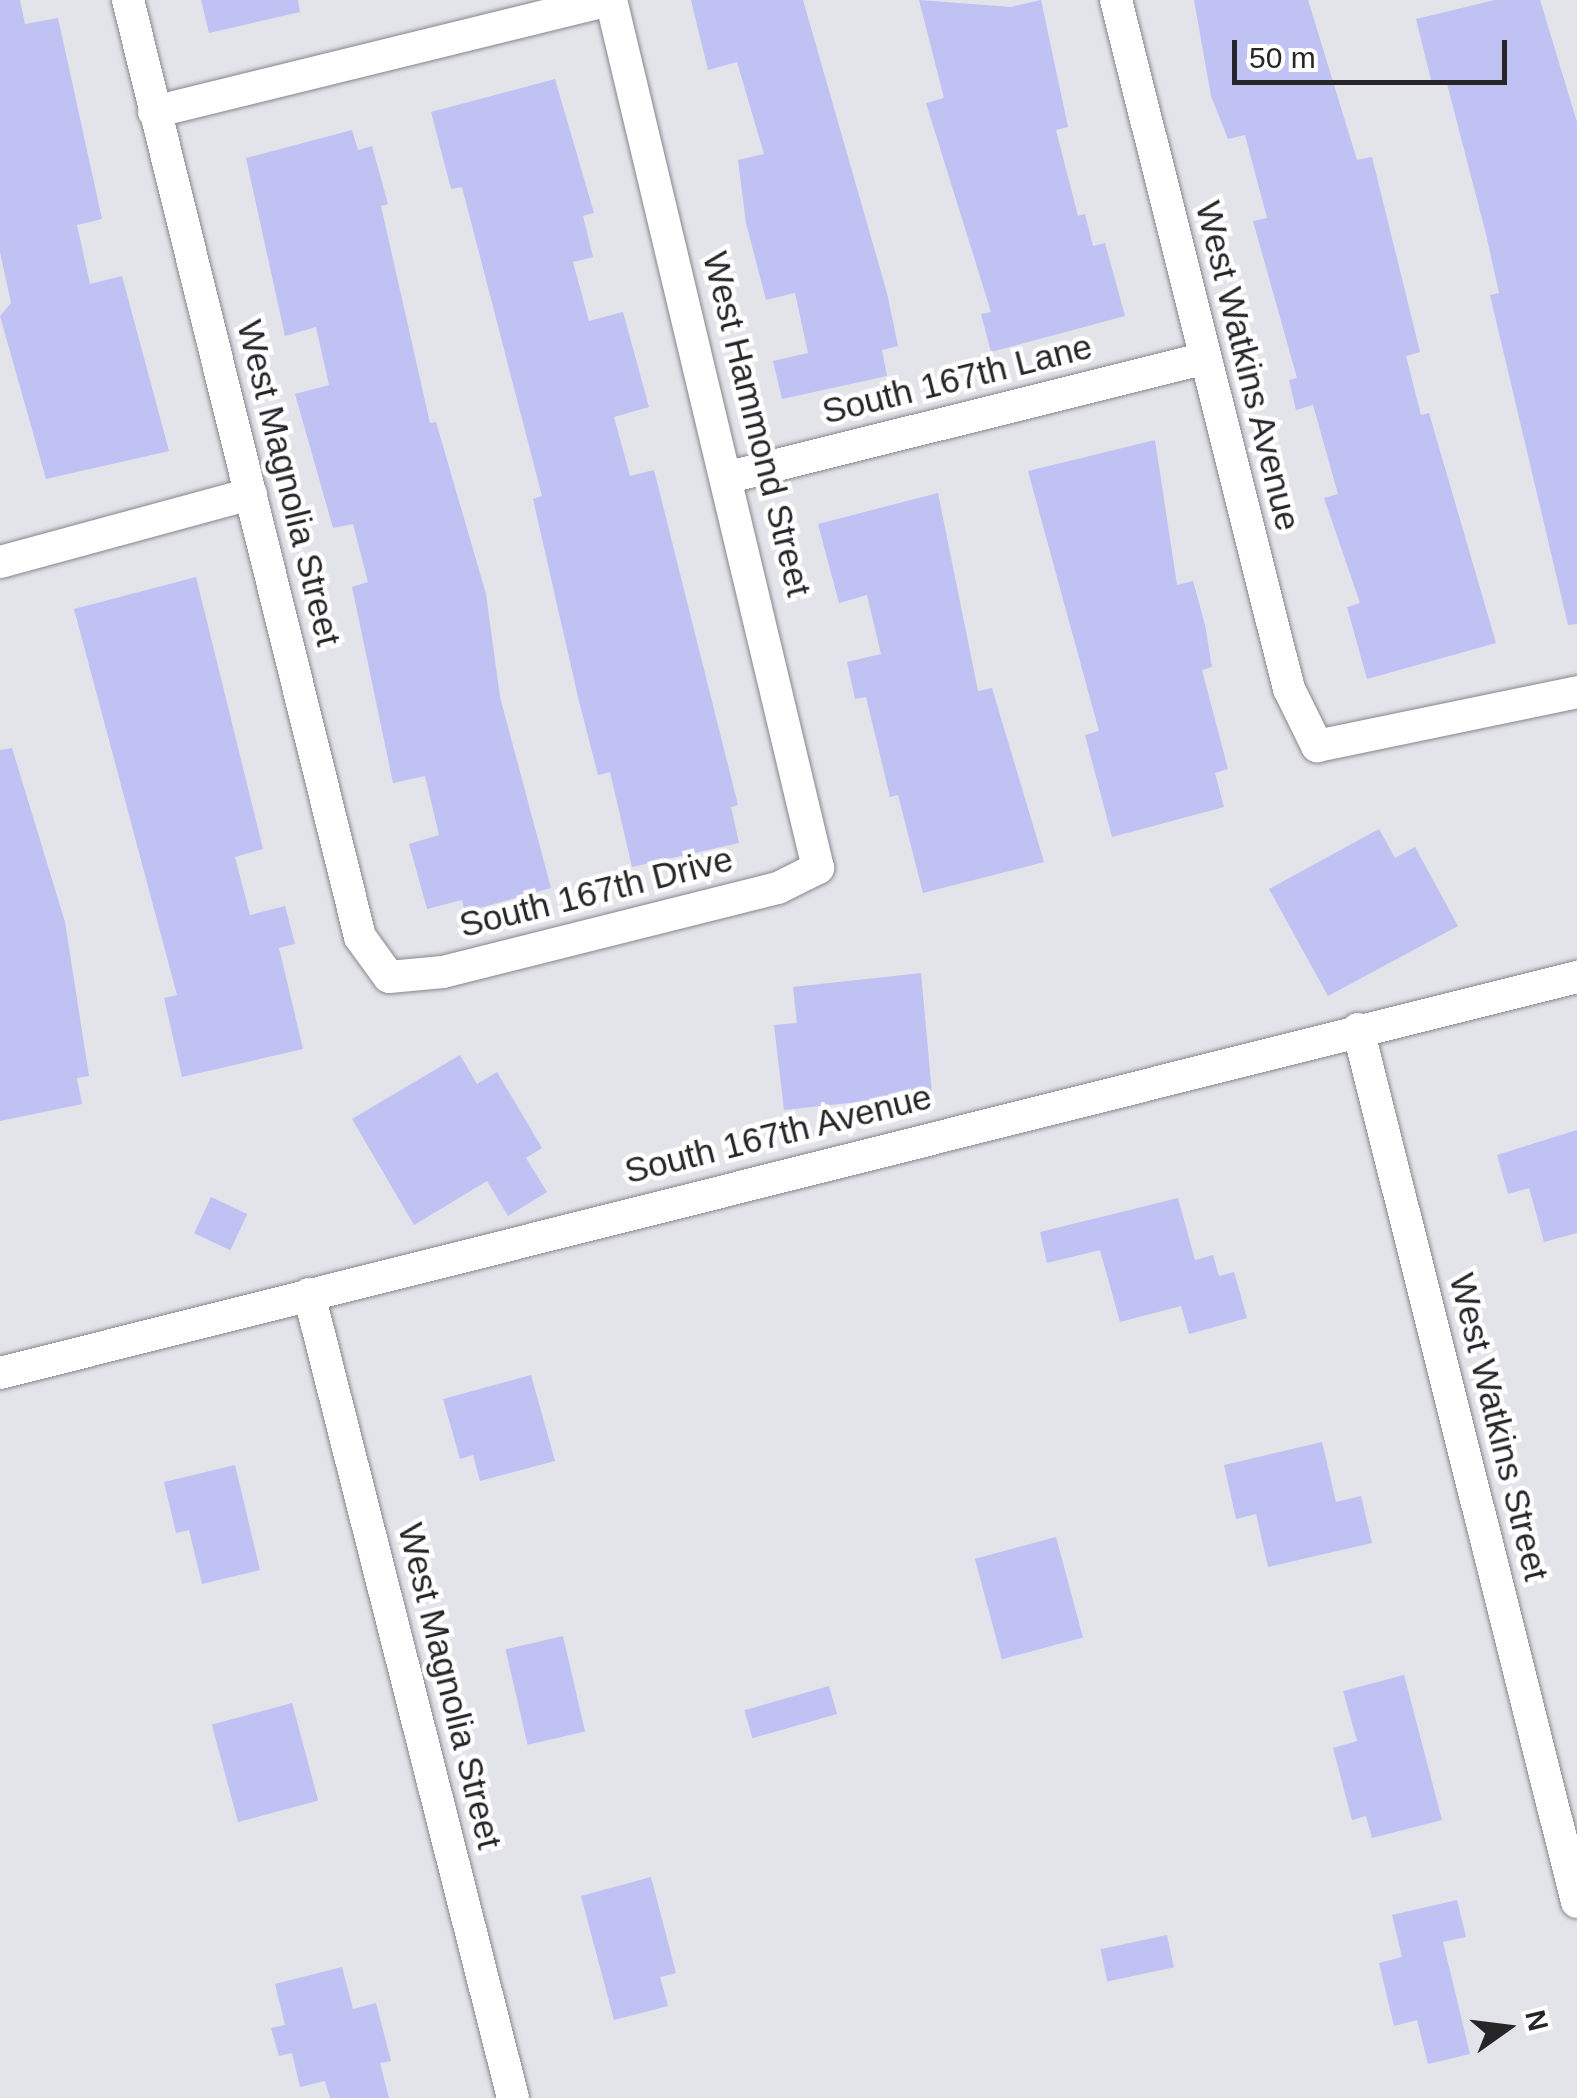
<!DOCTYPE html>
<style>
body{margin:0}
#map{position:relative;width:1577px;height:2098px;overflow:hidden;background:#e3e3ea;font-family:Helvetica,sans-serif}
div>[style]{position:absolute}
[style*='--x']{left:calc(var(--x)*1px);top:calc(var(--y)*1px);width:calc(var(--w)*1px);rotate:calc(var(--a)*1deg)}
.building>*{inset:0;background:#bfc2f2;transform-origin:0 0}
.roads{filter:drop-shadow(0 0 2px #86878c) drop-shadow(0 0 2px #86878c)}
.minor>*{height:32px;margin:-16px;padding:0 16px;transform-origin:16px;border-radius:16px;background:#fff}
span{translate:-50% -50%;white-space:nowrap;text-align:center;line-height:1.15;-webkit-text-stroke:9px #fff;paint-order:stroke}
.street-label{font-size:35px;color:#262628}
.north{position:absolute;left:1457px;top:1978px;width:100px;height:100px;-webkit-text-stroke:8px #fff;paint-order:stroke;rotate:76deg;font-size:28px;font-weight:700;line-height:40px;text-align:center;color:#262628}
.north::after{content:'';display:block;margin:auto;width:35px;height:45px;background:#262628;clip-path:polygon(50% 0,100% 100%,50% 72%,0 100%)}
.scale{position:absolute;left:1232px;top:40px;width:275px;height:45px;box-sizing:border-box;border:5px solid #262628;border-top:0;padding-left:12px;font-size:30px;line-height:35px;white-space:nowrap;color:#262628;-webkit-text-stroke:8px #fff;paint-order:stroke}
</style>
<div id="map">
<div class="building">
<div style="clip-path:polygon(0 0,20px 0,25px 24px,58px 18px,102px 219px,77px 225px,90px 284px,122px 276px,169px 451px,46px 479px,0 316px,11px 303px,0 252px)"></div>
<div style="clip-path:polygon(201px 0,298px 0,300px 12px,209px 33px)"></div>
<div style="clip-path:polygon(691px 0,803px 0,887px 293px,898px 346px,882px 350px,887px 376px,782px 399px,773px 361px,808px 353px,795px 293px,766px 300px,746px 223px,738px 160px,764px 154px,737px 62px,708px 70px)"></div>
<div style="clip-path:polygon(919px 0,1011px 7px,1041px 0,1068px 127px,1056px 130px,1078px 216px,1085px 214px,1093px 246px,1105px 243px,1125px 316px,991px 352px,981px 314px,991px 312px,926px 103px,944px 98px)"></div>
<div style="clip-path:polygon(1194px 0,1308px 0,1357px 160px,1372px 157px,1420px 352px,1406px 356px,1421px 415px,1429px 413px,1496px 643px,1367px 679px,1347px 607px,1360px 603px,1324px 498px,1338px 494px,1313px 405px,1296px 410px,1289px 380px,1297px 378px,1253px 221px,1267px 218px,1245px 135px,1228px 139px,1211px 96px)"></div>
<div style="clip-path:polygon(1495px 0,1540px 0,1577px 122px,1577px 624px,1568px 625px,1490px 295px,1499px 293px,1486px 234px,1446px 80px,1432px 84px,1416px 19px)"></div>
<div style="clip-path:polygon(555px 79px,594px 213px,583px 216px,593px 257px,573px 262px,589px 321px,623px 312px,649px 407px,614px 417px,630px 476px,654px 470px,738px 805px,731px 807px,739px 843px,632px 867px,610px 772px,598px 775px,578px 697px,533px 499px,542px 496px,462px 187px,451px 189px,431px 112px)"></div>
<div style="clip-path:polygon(352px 130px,358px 150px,372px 146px,388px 204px,381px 206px,430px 423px,436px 422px,486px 594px,500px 697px,551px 888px,465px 912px,462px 900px,427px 909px,409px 844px,439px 835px,425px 776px,393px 783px,352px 587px,368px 582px,353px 524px,333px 528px,295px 394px,329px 385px,316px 327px,285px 336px,246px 158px)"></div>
<div style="clip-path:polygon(1155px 440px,1177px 585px,1193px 581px,1205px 625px,1212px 667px,1202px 670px,1228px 769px,1215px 773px,1224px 807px,1112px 837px,1085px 735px,1099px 731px,1028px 471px)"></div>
<div style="clip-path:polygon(938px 493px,978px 691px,992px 688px,1044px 862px,923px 893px,898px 795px,890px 797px,866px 697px,855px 699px,847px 662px,881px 654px,867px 595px,839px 603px,818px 524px)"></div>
<div style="clip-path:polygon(196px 577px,263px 849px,235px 857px,250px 915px,285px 906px,295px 944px,279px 948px,303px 1049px,182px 1077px,164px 998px,177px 995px,74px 609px)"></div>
<div style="clip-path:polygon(12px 748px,65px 922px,89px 1076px,77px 1078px,82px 1104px,0 1121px,0 750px)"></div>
<div style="clip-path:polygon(1379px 829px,1395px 858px,1415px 847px,1458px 926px,1328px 996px,1269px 889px)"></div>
<div style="clip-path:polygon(921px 973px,932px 1094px,784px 1110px,774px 1025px,797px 1023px,793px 987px)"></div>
<div style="clip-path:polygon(460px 1055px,477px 1084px,497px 1072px,542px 1148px,526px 1158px,547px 1192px,508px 1216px,487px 1181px,414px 1225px,352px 1119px)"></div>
<div style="clip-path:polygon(1577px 1130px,1577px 1233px,1544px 1242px,1529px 1188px,1508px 1194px,1497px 1155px)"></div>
<div style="left:211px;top:1197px;width:40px;height:40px;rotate:25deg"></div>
<div style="clip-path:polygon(1178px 1198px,1195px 1260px,1213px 1255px,1219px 1276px,1234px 1272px,1247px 1318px,1189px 1334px,1181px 1306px,1120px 1322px,1100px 1250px,1047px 1263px,1040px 1232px)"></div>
<div style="clip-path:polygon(531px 1375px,555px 1461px,480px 1481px,473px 1455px,460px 1459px,443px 1399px)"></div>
<div style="clip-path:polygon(1322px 1442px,1336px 1502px,1361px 1496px,1372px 1543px,1268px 1567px,1256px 1514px,1236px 1519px,1224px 1465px)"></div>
<div style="clip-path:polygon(235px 1465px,260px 1570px,202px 1584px,189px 1530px,176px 1533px,164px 1482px)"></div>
<div style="left:1056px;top:1537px;width:104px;height:84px;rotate:75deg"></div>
<div style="left:563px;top:1636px;width:98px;height:59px;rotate:77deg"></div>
<div style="clip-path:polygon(1404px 1675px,1442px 1820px,1372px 1838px,1366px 1816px,1352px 1820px,1333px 1748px,1357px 1741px,1343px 1691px)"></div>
<div style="left:829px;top:1686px;width:29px;height:88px;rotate:74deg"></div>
<div style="left:292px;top:1703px;width:101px;height:83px;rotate:75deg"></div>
<div style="clip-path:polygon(651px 1877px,676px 1973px,660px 1977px,668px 2006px,614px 2020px,581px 1896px)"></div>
<div style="clip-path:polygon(1457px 1900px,1466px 1937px,1443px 1942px,1470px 2054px,1428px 2064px,1417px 2020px,1394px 2026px,1379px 1963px,1402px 1957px,1392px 1915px)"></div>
<div style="left:1167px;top:1935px;width:33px;height:68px;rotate:78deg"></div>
<div style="clip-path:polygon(342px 1967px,353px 2009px,376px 2003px,391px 2061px,380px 2063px,389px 2098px,330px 2098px,325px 2081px,300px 2087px,292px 2053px,279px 2056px,271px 2028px,285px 2025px,275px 1984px)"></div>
</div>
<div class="roads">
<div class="minor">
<div style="--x:128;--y:0;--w:965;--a:76.09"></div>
<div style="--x:360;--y:937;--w:49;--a:54.1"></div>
<div style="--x:389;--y:977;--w:54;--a:-5.3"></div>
<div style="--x:443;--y:972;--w:345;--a:-14.1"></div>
<div style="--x:778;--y:888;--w:45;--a:-26.6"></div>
<div style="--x:818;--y:868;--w:892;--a:-103.41"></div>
<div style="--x:1116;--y:0;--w:710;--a:75.91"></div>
<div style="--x:1289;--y:689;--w:64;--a:63.8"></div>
<div style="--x:1317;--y:746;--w:266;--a:-11.7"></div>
<div style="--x:154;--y:112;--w:470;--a:-13.8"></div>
<div style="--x:729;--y:477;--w:491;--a:-14"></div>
<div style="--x:0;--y:562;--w:260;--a:-15.2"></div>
<div style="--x:1358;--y:1029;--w:900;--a:75.92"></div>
<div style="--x:309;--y:1294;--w:829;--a:75.76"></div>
<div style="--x:0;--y:1373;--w:1626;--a:-14.1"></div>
</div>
</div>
<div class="street-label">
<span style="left:1248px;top:366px;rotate:76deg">West Watkins Avenue</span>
<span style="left:957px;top:379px;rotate:-14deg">South 167th Lane</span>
<span style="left:757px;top:424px;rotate:76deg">West Hammond Street</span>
<span style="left:289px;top:483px;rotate:76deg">West Magnolia Street</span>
<span style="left:596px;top:892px;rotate:-14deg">South 167th Drive</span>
<span style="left:778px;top:1134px;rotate:-14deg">South 167th Avenue</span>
<span style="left:1499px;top:1427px;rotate:76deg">West Watkins Street</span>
<span style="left:450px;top:1686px;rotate:76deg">West Magnolia Street</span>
</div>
<div class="north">N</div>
<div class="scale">50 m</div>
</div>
